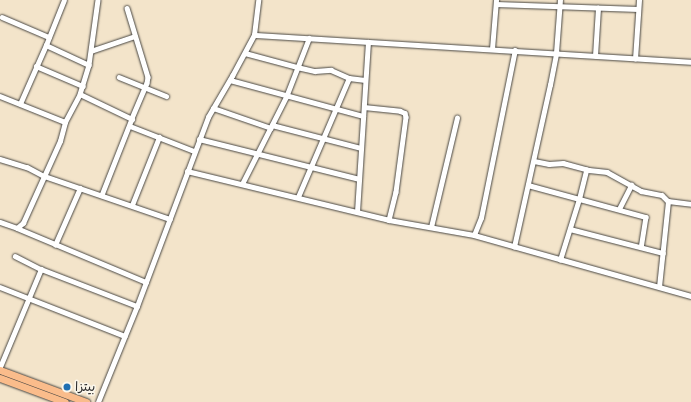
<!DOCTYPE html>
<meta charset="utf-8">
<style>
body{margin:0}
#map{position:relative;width:691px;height:402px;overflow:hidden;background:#f3e4ca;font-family:Itim,"Playpen Sans Arabic",sans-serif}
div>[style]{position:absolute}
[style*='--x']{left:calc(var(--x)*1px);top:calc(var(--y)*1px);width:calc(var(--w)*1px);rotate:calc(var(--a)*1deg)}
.roads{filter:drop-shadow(0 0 1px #494743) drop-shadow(0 0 1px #494743)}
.street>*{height:4.5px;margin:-2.25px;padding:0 2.25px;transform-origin:2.25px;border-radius:2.25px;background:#fff}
.primary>*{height:7px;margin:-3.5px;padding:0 3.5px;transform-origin:3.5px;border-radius:3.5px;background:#fabc8b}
.dots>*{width:11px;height:11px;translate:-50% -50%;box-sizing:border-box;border:2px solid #fbf7ec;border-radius:50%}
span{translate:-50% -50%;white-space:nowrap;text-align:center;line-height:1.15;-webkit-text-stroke:3px #fbf7ec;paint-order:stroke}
.poi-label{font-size:13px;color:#2b2b2b}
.left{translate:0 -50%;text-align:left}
</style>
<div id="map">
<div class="roads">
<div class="street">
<div style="--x:98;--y:0;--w:66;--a:97.9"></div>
<div style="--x:89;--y:65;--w:30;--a:107"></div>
<div style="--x:80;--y:94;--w:58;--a:25.7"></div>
<div style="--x:132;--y:119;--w:82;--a:111.5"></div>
<div style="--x:496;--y:4;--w:142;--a:2"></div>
<div style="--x:127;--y:8;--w:72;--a:73.1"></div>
<div style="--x:148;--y:77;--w:6;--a:99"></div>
<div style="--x:147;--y:83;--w:39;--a:113"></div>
<div style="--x:2;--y:17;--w:51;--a:23.1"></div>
<div style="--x:254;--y:35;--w:35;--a:-83"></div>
<div style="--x:46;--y:45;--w:48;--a:-68.2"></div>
<div style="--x:492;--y:49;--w:49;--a:-85.3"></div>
<div style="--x:91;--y:51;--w:46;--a:-18.8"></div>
<div style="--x:245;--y:53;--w:54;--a:15.1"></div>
<div style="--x:297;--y:67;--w:18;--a:13"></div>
<div style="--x:315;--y:71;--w:16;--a:-4"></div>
<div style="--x:331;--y:70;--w:20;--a:24"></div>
<div style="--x:349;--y:78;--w:16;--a:7"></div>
<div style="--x:595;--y:56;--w:48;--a:-86.4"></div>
<div style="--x:635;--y:59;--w:59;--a:-86.1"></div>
<div style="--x:36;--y:66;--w:51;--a:23.1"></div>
<div style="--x:119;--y:77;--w:51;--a:22"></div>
<div style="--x:230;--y:80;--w:138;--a:15.1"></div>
<div style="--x:0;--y:96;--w:70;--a:21.8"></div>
<div style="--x:20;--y:104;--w:64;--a:-66.2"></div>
<div style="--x:46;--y:45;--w:47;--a:24.9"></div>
<div style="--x:364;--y:107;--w:36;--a:6"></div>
<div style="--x:400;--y:111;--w:5;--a:22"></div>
<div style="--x:405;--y:113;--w:4;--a:76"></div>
<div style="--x:406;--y:117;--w:76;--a:97.6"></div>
<div style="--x:396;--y:192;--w:29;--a:104"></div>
<div style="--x:213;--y:108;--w:61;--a:19"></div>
<div style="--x:272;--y:125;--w:92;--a:14.5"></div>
<div style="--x:130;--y:126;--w:69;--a:21.3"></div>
<div style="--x:199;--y:139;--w:165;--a:14"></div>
<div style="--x:0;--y:159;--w:28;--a:17"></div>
<div style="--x:27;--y:167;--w:19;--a:28"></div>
<div style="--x:44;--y:176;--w:133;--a:18.8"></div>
<div style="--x:534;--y:161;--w:15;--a:11"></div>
<div style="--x:549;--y:164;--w:14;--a:-4"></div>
<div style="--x:563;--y:163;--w:27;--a:15"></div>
<div style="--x:589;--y:170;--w:18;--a:6"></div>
<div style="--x:607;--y:172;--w:39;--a:29"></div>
<div style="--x:641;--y:191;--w:21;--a:11"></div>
<div style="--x:662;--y:195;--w:8;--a:45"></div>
<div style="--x:668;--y:201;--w:23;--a:7"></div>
<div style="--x:187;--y:171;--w:208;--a:13.6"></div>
<div style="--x:389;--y:220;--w:86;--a:10"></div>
<div style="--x:474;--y:235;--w:225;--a:15.7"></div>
<div style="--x:242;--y:184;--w:97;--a:-63.2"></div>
<div style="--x:286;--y:97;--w:63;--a:-68.7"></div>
<div style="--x:528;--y:185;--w:122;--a:15.2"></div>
<div style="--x:646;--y:217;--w:30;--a:99"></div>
<div style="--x:298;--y:197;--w:129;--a:-66.8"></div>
<div style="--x:132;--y:205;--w:73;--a:-68.3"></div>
<div style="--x:619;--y:209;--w:27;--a:-63"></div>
<div style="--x:357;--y:212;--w:170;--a:-86.3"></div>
<div style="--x:0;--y:222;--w:18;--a:19"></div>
<div style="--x:17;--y:228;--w:8;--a:-40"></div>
<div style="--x:23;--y:223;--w:90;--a:-65.7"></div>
<div style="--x:60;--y:141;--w:20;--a:-75"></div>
<div style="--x:65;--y:122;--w:32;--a:-62"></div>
<div style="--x:431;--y:227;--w:112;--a:-76.6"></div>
<div style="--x:17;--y:228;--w:140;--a:22.7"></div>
<div style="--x:570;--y:229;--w:96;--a:14.5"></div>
<div style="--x:474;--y:235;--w:18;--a:-68"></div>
<div style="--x:481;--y:218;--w:171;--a:-78.6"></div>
<div style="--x:55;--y:245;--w:62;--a:-66.3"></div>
<div style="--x:514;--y:247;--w:166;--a:-77.5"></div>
<div style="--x:550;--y:85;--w:33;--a:-79"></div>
<div style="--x:556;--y:53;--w:53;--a:-85.7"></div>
<div style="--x:15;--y:256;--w:29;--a:27"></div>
<div style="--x:560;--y:260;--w:64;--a:-72.7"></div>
<div style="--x:579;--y:199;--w:30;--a:-76"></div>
<div style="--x:0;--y:287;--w:134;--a:21.4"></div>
<div style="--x:659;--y:287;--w:86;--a:-84"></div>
<div style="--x:0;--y:367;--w:106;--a:-67.3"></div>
<div style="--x:41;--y:269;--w:103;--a:21.1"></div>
<div style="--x:98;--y:402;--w:104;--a:-67.9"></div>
<div style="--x:137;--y:306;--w:202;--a:-69.4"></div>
<div style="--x:208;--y:117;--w:48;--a:-59.7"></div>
<div style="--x:232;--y:76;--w:47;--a:-61.8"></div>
<div style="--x:254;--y:35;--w:438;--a:3.5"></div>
</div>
<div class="primary">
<div style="--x:0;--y:370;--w:92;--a:20.4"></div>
<div style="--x:0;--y:378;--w:69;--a:20.3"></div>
</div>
</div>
<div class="dots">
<div style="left:67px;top:387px;background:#1f6fb2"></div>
</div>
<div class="poi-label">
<span class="left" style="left:75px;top:387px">بيتزا</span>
</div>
</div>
